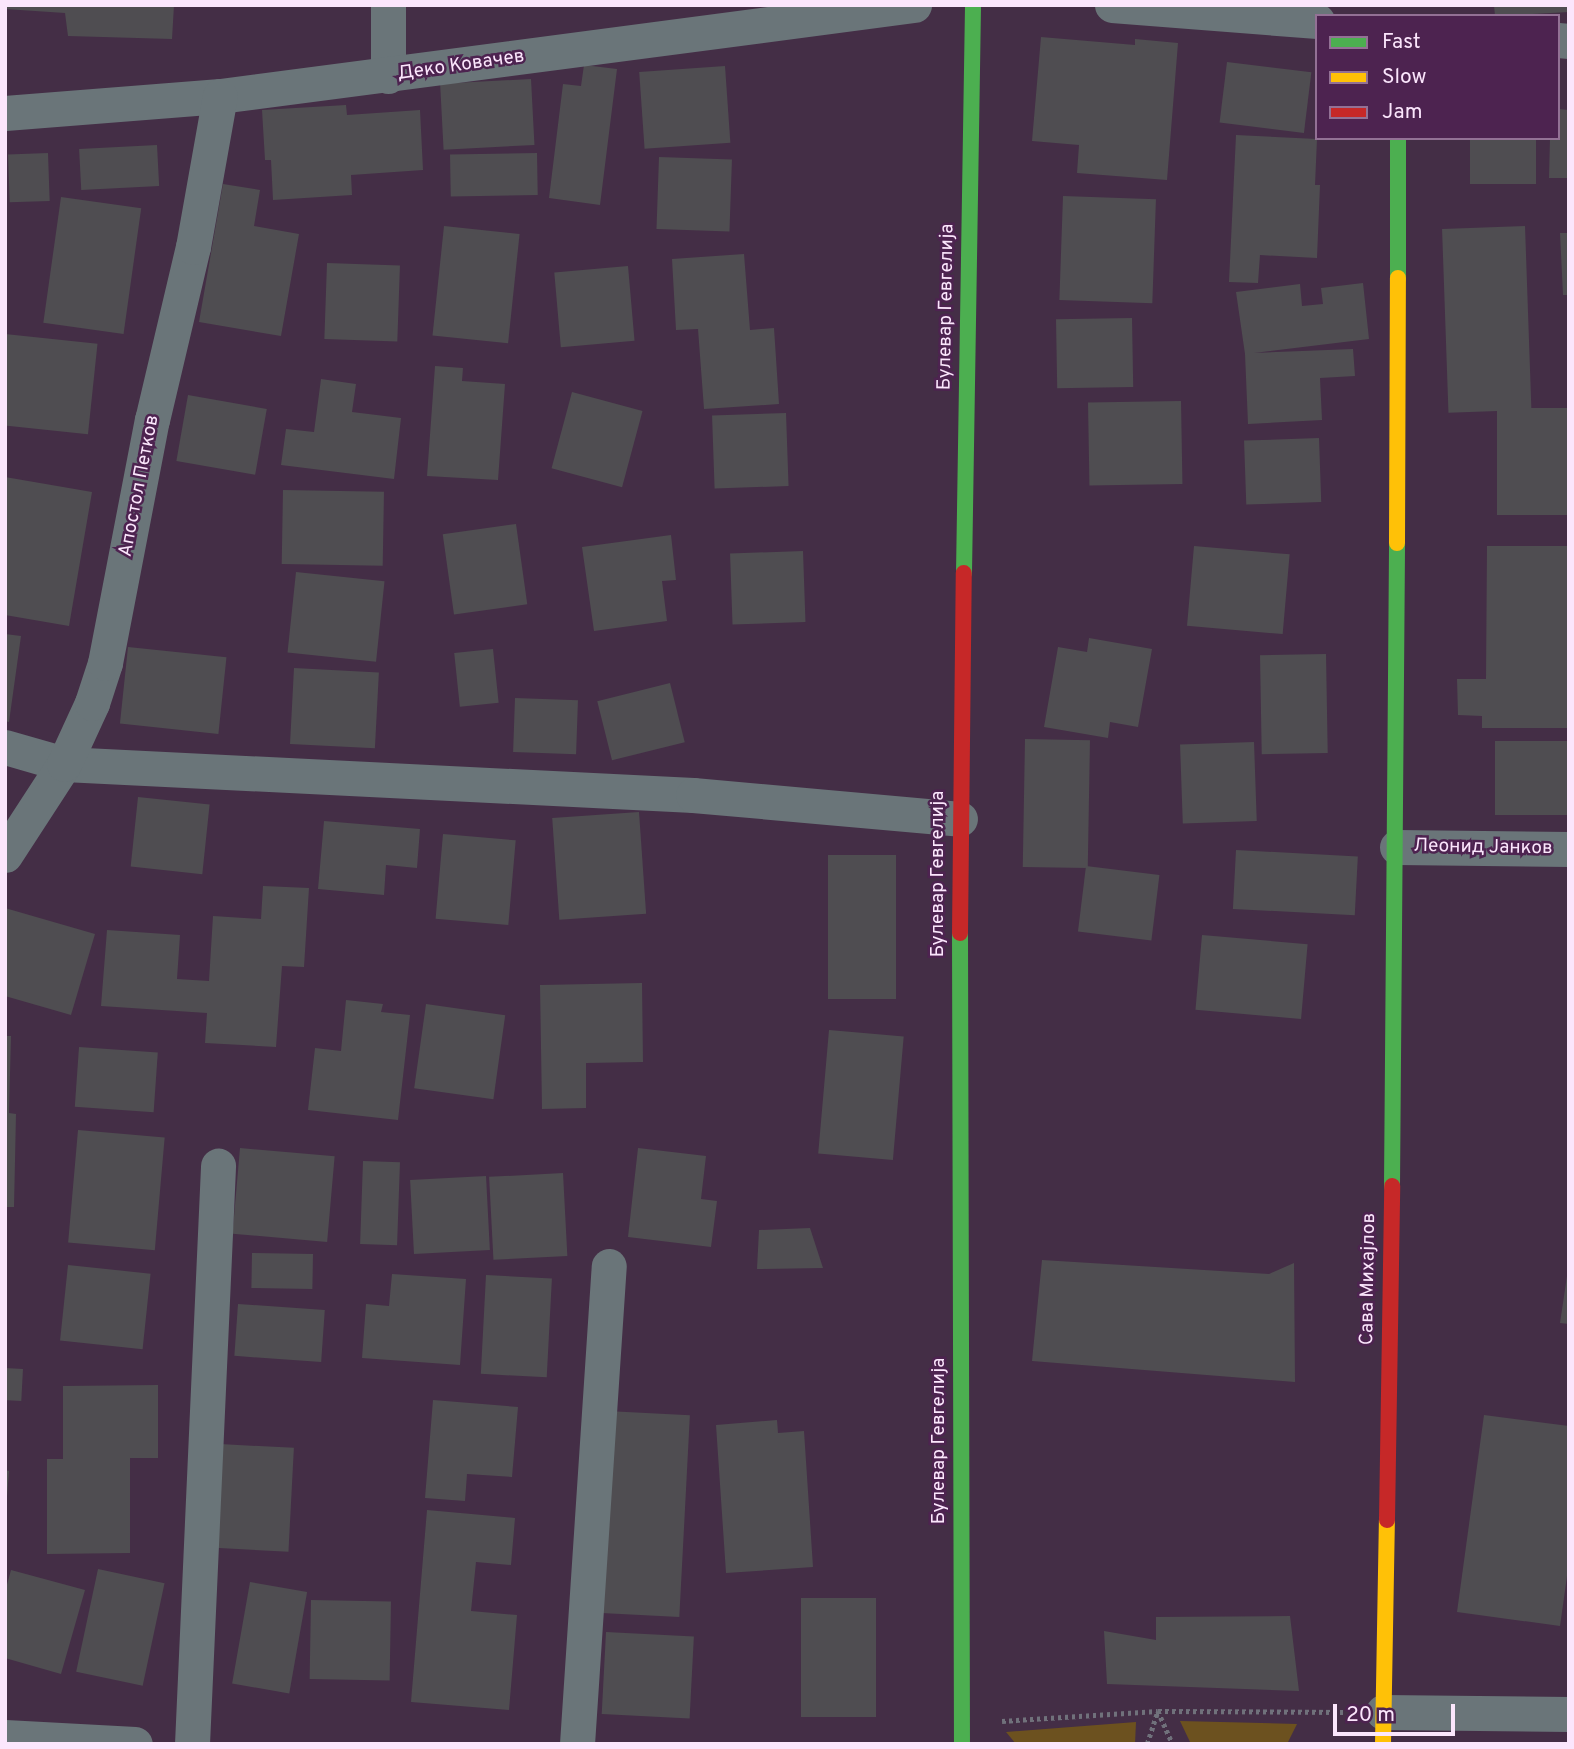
<!DOCTYPE html>
<meta charset="utf-8">
<style>
body{margin:0}
#map{position:relative;width:1574px;height:1749px;overflow:hidden;background:#442e46;font-family:Overpass,sans-serif}
div>[style]{position:absolute}
[style*='--x']{left:calc(var(--x)*1px);top:calc(var(--y)*1px);width:calc(var(--w)*1px);rotate:calc(var(--a)*1deg)}
.green>*{inset:0;background:#6c511f}
.building>*{inset:0;background:#4f4d51;transform-origin:0 0}
.path>*{height:4.5px;margin-top:-2.25px;transform-origin:0;background:repeating-linear-gradient(90deg,#70717b 0 3.5px,transparent 0 7px)}
.street>*{height:35px;margin:-17.5px;padding:0 17.5px;transform-origin:17.5px;border-radius:17.5px;background:#6a7579}
.fast>*{height:16px;margin:-8px;padding:0 8px;transform-origin:8px;border-radius:8px;background:#4caf50}
.slow>*{height:16px;margin:-8px;padding:0 8px;transform-origin:8px;border-radius:8px;background:#ffc107}
.jam>*{height:16px;margin:-8px;padding:0 8px;transform-origin:8px;border-radius:8px;background:#c62828}
span{translate:-50% -50%;white-space:nowrap;text-align:center;line-height:1.15;-webkit-text-stroke:5px #4d2350;paint-order:stroke}
.street-label{font-size:19px;color:#fbe6fc}
.frame{position:absolute;inset:0;border:7px solid #fbe6fc;pointer-events:none}
.legend{position:absolute;left:1315px;top:14px;width:245px;height:126px;box-sizing:border-box;background:#4d2350;border:2px solid #937195;margin:0;padding:9px 12px;list-style:none;font-size:21px;color:#fbe6fc}
.legend li{display:flex;align-items:center;gap:14px;height:35px}
.legend b{width:35px;border:2px solid #937195}
.scale{position:absolute;left:1333px;top:1704px;width:122px;height:32px;box-sizing:border-box;border:4px solid #fbe6fc;border-top:0;padding-left:9px;font-size:21px;line-height:24px;white-space:nowrap;color:#fbe6fc;-webkit-text-stroke:5px #4d2350;paint-order:stroke}
</style>
<div id="map">
<div class="green">
<div style="clip-path:polygon(1180px 1721px,1297px 1724px,1287px 1744px,1191px 1744px)"></div>
<div style="clip-path:polygon(1136px 1722px,1135px 1744px,1016px 1744px,1006px 1732px)"></div>
</div>
<div class="building">
<div style="clip-path:polygon(5px 5px,174px 5px,172px 39px,68px 36px,65px 13px,5px 9px)"></div>
<div style="clip-path:polygon(1494px 5px,1569px 5px,1569px 12px,1495px 16px)"></div>
<div style="clip-path:polygon(1041px 37px,1135px 45px,1135px 39px,1178px 43px,1167px 180px,1077px 173px,1079px 145px,1032px 141px)"></div>
<div style="left:1227px;top:62px;width:85px;height:61px;rotate:7deg"></div>
<div style="clip-path:polygon(584px 65px,617px 69px,600px 205px,549px 198px,563px 84px,581px 86px)"></div>
<div style="left:725px;top:66px;width:77px;height:86px;rotate:86deg"></div>
<div style="left:531px;top:79px;width:66px;height:91px;rotate:87deg"></div>
<div style="clip-path:polygon(346px 105px,347px 115px,420px 110px,423px 170px,351px 175px,352px 195px,273px 200px,271px 160px,265px 160px,262px 110px)"></div>
<div style="clip-path:polygon(1558px 109px,1569px 110px,1569px 178px,1549px 178px,1550px 138px,1558px 138px)"></div>
<div style="clip-path:polygon(1236px 135px,1317px 139px,1315px 185px,1320px 185px,1317px 258px,1260px 255px,1258px 283px,1229px 282px)"></div>
<div style="left:1470px;top:138px;width:66px;height:46px"></div>
<div style="left:157px;top:145px;width:41px;height:78px;rotate:87deg"></div>
<div style="left:48px;top:153px;width:48px;height:40px;rotate:88deg"></div>
<div style="left:537px;top:153px;width:42px;height:87px;rotate:89deg"></div>
<div style="left:659px;top:157px;width:73px;height:72px;rotate:2deg"></div>
<div style="clip-path:polygon(223px 184px,260px 190px,254px 226px,299px 234px,281px 336px,199px 322px)"></div>
<div style="left:1063px;top:196px;width:93px;height:104px;rotate:2deg"></div>
<div style="left:61px;top:197px;width:81px;height:127px;rotate:8deg"></div>
<div style="left:444px;top:226px;width:76px;height:110px;rotate:6deg"></div>
<div style="left:1525px;top:226px;width:184px;height:83px;rotate:88deg"></div>
<div style="clip-path:polygon(1560px 233px,1569px 233px,1569px 295px,1563px 295px)"></div>
<div style="clip-path:polygon(744px 254px,750px 330px,774px 328px,779px 404px,704px 409px,698px 329px,676px 330px,672px 259px)"></div>
<div style="left:327px;top:263px;width:73px;height:76px;rotate:2deg"></div>
<div style="left:628px;top:266px;width:75px;height:74px;rotate:85deg"></div>
<div style="clip-path:polygon(1363px 283px,1369px 339px,1254px 353px,1353px 349px,1355px 376px,1320px 378px,1322px 420px,1248px 424px,1245px 354px,1236px 292px,1300px 284px,1302px 306px,1323px 304px,1321px 288px)"></div>
<div style="left:1132px;top:318px;width:69px;height:76px;rotate:89deg"></div>
<div style="left:5px;top:334px;width:93px;height:91px;rotate:6deg"></div>
<div style="clip-path:polygon(435px 366px,463px 368px,462px 381px,505px 384px,498px 480px,427px 476px)"></div>
<div style="clip-path:polygon(321px 379px,356px 384px,352px 412px,401px 418px,394px 479px,281px 465px,286px 429px,314px 432px)"></div>
<div style="left:572px;top:392px;width:73px;height:79px;rotate:15deg"></div>
<div style="left:188px;top:395px;width:80px;height:67px;rotate:10deg"></div>
<div style="left:1181px;top:401px;width:83px;height:93px;rotate:89deg"></div>
<div style="left:1569px;top:408px;width:107px;height:72px;rotate:90deg"></div>
<div style="left:786px;top:413px;width:73px;height:74px;rotate:88deg"></div>
<div style="left:1319px;top:438px;width:64px;height:75px;rotate:88deg"></div>
<div style="clip-path:polygon(5px 477px,92px 492px,69px 626px,5px 615px)"></div>
<div style="left:283px;top:490px;width:101px;height:74px;rotate:1deg"></div>
<div style="left:516px;top:524px;width:81px;height:74px;rotate:82deg"></div>
<div style="clip-path:polygon(671px 535px,676px 580px,662px 581px,667px 621px,594px 631px,582px 547px)"></div>
<div style="left:1194px;top:546px;width:96px;height:80px;rotate:5deg"></div>
<div style="clip-path:polygon(1487px 546px,1569px 546px,1569px 728px,1482px 728px,1482px 716px,1458px 715px,1457px 679px,1486px 679px)"></div>
<div style="left:803px;top:551px;width:71px;height:73px;rotate:88deg"></div>
<div style="left:296px;top:572px;width:89px;height:81px;rotate:6deg"></div>
<div style="clip-path:polygon(5px 634px,21px 636px,9px 722px,5px 721px)"></div>
<div style="clip-path:polygon(1089px 638px,1152px 649px,1138px 727px,1110px 722px,1108px 738px,1044px 727px,1058px 647px,1087px 652px)"></div>
<div style="left:128px;top:647px;width:99px;height:77px;rotate:6deg"></div>
<div style="left:493px;top:649px;width:54px;height:39px;rotate:84deg"></div>
<div style="left:1326px;top:654px;width:99px;height:66px;rotate:89deg"></div>
<div style="left:294px;top:668px;width:85px;height:76px;rotate:3deg"></div>
<div style="left:670px;top:683px;width:61px;height:75px;rotate:76deg"></div>
<div style="left:515px;top:698px;width:63px;height:54px;rotate:2deg"></div>
<div style="left:1025px;top:739px;width:65px;height:128px;rotate:1deg"></div>
<div style="left:1495px;top:741px;width:74px;height:74px"></div>
<div style="left:1254px;top:742px;width:79px;height:74px;rotate:88deg"></div>
<div style="left:138px;top:797px;width:72px;height:70px;rotate:6deg"></div>
<div style="left:639px;top:812px;width:102px;height:87px;rotate:86deg"></div>
<div style="clip-path:polygon(324px 821px,420px 829px,417px 868px,386px 865px,384px 895px,318px 889px)"></div>
<div style="left:443px;top:834px;width:73px;height:85px;rotate:5deg"></div>
<div style="left:1236px;top:850px;width:122px;height:59px;rotate:3deg"></div>
<div style="left:828px;top:855px;width:68px;height:144px"></div>
<div style="left:1086px;top:866px;width:74px;height:66px;rotate:7deg"></div>
<div style="clip-path:polygon(263px 886px,309px 888px,304px 967px,282px 966px,276px 1047px,205px 1043px,207px 1013px,101px 1006px,107px 930px,180px 935px,177px 979px,209px 981px,213px 916px,261px 919px)"></div>
<div style="clip-path:polygon(5px 908px,95px 934px,71px 1015px,5px 996px)"></div>
<div style="left:1202px;top:935px;width:106px;height:75px;rotate:5deg"></div>
<div style="clip-path:polygon(642px 983px,643px 1062px,586px 1063px,586px 1108px,542px 1109px,540px 985px)"></div>
<div style="clip-path:polygon(346px 1000px,383px 1004px,381px 1012px,410px 1015px,398px 1120px,308px 1110px,315px 1048px,341px 1051px)"></div>
<div style="left:426px;top:1004px;width:80px;height:85px;rotate:8deg"></div>
<div style="left:829px;top:1030px;width:75px;height:124px;rotate:5deg"></div>
<div style="clip-path:polygon(5px 1036px,11px 1036px,9px 1113px,16px 1114px,14px 1207px,5px 1207px)"></div>
<div style="left:79px;top:1047px;width:79px;height:60px;rotate:4deg"></div>
<div style="left:78px;top:1130px;width:87px;height:113px;rotate:5deg"></div>
<div style="left:240px;top:1148px;width:95px;height:86px;rotate:5deg"></div>
<div style="clip-path:polygon(638px 1148px,706px 1156px,701px 1199px,717px 1201px,711px 1247px,628px 1237px)"></div>
<div style="left:363px;top:1161px;width:37px;height:83px;rotate:2deg"></div>
<div style="left:563px;top:1173px;width:83px;height:74px;rotate:87deg"></div>
<div style="left:486px;top:1176px;width:74px;height:76px;rotate:87deg"></div>
<div style="clip-path:polygon(810px 1228px,823px 1268px,757px 1269px,759px 1230px)"></div>
<div style="left:252px;top:1253px;width:61px;height:35px;rotate:1deg"></div>
<div style="clip-path:polygon(1042px 1260px,1269px 1274px,1294px 1263px,1295px 1382px,1032px 1361px)"></div>
<div style="left:68px;top:1265px;width:83px;height:76px;rotate:6deg"></div>
<div style="clip-path:polygon(392px 1274px,466px 1279px,460px 1365px,362px 1358px,366px 1304px,389px 1306px)"></div>
<div style="left:486px;top:1275px;width:66px;height:99px;rotate:3deg"></div>
<div style="clip-path:polygon(1567px 1276px,1569px 1276px,1569px 1324px,1560px 1323px)"></div>
<div style="left:238px;top:1304px;width:87px;height:52px;rotate:4deg"></div>
<div style="left:5px;top:1368px;width:18px;height:32px;rotate:3deg"></div>
<div style="clip-path:polygon(158px 1385px,158px 1458px,130px 1458px,130px 1553px,47px 1554px,47px 1459px,63px 1459px,63px 1386px)"></div>
<div style="clip-path:polygon(433px 1400px,518px 1407px,512px 1477px,467px 1474px,465px 1501px,425px 1498px)"></div>
<div style="left:607px;top:1411px;width:83px;height:202px;rotate:3deg"></div>
<div style="clip-path:polygon(1484px 1415px,1569px 1426px,1569px 1562px,1560px 1626px,1457px 1612px)"></div>
<div style="clip-path:polygon(777px 1420px,778px 1433px,804px 1431px,813px 1567px,726px 1573px,716px 1425px)"></div>
<div style="left:220px;top:1444px;width:74px;height:104px;rotate:3deg"></div>
<div style="clip-path:polygon(5px 1470px,9px 1471px,7px 1497px,5px 1497px)"></div>
<div style="clip-path:polygon(427px 1510px,515px 1518px,511px 1565px,476px 1562px,471px 1611px,517px 1615px,509px 1710px,411px 1702px)"></div>
<div style="left:98px;top:1569px;width:68px;height:105px;rotate:12deg"></div>
<div style="clip-path:polygon(11px 1570px,85px 1590px,61px 1674px,5px 1658px,5px 1592px)"></div>
<div style="left:250px;top:1582px;width:58px;height:103px;rotate:10deg"></div>
<div style="left:801px;top:1598px;width:75px;height:119px"></div>
<div style="left:311px;top:1600px;width:80px;height:79px;rotate:1deg"></div>
<div style="clip-path:polygon(1290px 1616px,1299px 1691px,1107px 1684px,1104px 1631px,1156px 1640px,1156px 1617px)"></div>
<div style="left:606px;top:1632px;width:88px;height:82px;rotate:3deg"></div>
</div>
<div class="path">
<div style="--x:1002;--y:1721;--w:156;--a:-3.7"></div>
<div style="--x:1158;--y:1711;--w:185;--a:0.3"></div>
<div style="--x:1147;--y:1744;--w:35;--a:-72"></div>
<div style="--x:1158;--y:1711;--w:36;--a:66"></div>
</div>
<div class="street">
<div style="--x:1112;--y:5;--w:206;--a:4.5"></div>
<div style="--x:1558;--y:40;--w:11;--a:5"></div>
<div style="--x:388;--y:76;--w:71;--a:-90"></div>
<div style="--x:5;--y:113;--w:216;--a:-4.5"></div>
<div style="--x:220;--y:96;--w:700;--a:-7.47"></div>
<div style="--x:5;--y:747;--w:61;--a:16.1"></div>
<div style="--x:64;--y:764;--w:630;--a:2.82"></div>
<div style="--x:693;--y:795;--w:268;--a:5.1"></div>
<div style="--x:1397;--y:847;--w:172;--a:0.7"></div>
<div style="--x:5;--y:855;--w:108;--a:-57"></div>
<div style="--x:64;--y:764;--w:67;--a:-65.3"></div>
<div style="--x:92;--y:703;--w:42;--a:-72"></div>
<div style="--x:105;--y:663;--w:248;--a:-79.1"></div>
<div style="--x:152;--y:420;--w:178;--a:-76.7"></div>
<div style="--x:193;--y:247;--w:153;--a:-79.9"></div>
<div style="--x:1383;--y:1712;--w:186;--a:0.6"></div>
<div style="--x:5;--y:1737;--w:130;--a:3.1"></div>
<div style="--x:192;--y:1744;--w:579;--a:-87.42"></div>
<div style="--x:577;--y:1744;--w:479;--a:-86.2"></div>
</div>
<div class="fast">
<div style="--x:1398;--y:278;--w:140;--a:-90"></div>
<div style="--x:964;--y:573;--w:568;--a:-89.09"></div>
<div style="--x:960;--y:933;--w:811;--a:89.86"></div>
<div style="--x:1392;--y:1186;--w:643;--a:-89.55"></div>
</div>
<div class="slow">
<div style="--x:1397;--y:543;--w:265;--a:-89.8"></div>
<div style="--x:1383;--y:1744;--w:224;--a:-89"></div>
</div>
<div class="jam">
<div style="--x:960;--y:933;--w:360;--a:-89.4"></div>
<div style="--x:1387;--y:1520;--w:334;--a:-89.1"></div>
</div>
<div class="street-label">
<span style="left:461px;top:66px;rotate:-8deg">Деко Ковачев</span>
<span style="left:947px;top:307px;rotate:-89deg">Булевар Гевгелија</span>
<span style="left:140px;top:486px;rotate:-79deg">Апостол Петков</span>
<span style="left:1483px;top:848px;rotate:1deg">Леонид Јанков</span>
<span style="left:939px;top:874px;rotate:-90deg">Булевар Гевгелија</span>
<span style="left:1369px;top:1279px;rotate:-89deg">Сава Михајлов</span>
<span style="left:940px;top:1441px;rotate:-90deg">Булевар Гевгелија</span>
</div>
<div class="frame"></div>
<ul class="legend">
<li><b style="height:9px;background:#4caf50"></b>Fast</li>
<li><b style="height:9px;background:#ffc107"></b>Slow</li>
<li><b style="height:9px;background:#c62828"></b>Jam</li>
</ul>
<div class="scale">20 m</div>
</div>
